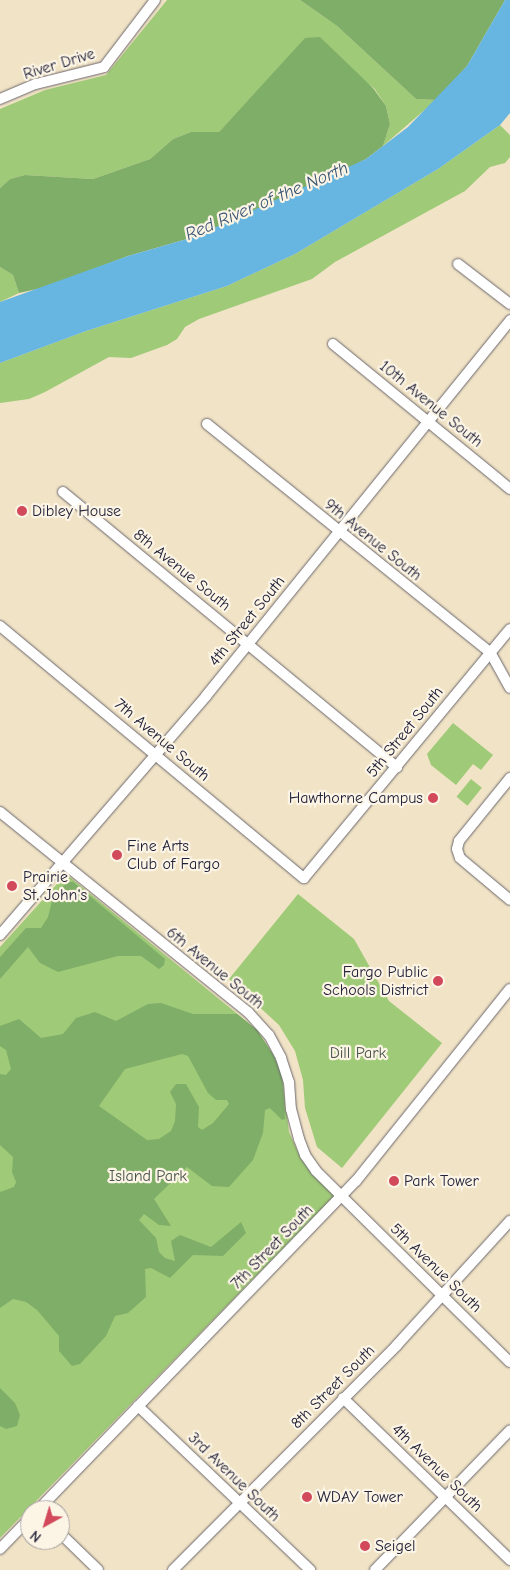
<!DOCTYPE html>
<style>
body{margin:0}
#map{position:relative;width:510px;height:1570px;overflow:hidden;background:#f1e3c6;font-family:"Comic Neue",sans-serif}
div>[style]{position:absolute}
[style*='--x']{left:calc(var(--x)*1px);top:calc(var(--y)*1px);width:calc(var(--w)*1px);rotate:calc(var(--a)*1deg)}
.green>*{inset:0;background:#9fca77;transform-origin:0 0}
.forest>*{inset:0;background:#7fae68}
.water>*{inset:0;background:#67b6e1}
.roads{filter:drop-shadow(0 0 1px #6a666c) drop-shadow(0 0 1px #6a666c)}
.minor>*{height:10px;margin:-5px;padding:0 5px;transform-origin:5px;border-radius:5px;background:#fff}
.dots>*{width:14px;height:14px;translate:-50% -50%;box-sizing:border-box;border:2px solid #fcf5e5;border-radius:50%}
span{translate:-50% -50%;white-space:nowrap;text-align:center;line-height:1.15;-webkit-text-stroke:4.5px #fcf5e5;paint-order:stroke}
.street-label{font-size:16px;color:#22223b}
.poi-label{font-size:16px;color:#22223b}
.left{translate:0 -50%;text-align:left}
.right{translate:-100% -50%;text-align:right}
.park-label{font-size:16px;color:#48544d}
.water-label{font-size:18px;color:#3a5675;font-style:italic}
.north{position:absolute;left:20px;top:1500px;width:50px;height:50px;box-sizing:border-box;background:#fcf5e5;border:1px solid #a5a1a1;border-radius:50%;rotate:219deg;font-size:14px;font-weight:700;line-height:20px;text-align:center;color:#22223b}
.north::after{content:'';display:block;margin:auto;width:18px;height:22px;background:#d1495b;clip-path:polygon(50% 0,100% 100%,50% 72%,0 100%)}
</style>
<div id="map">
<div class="green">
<div style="clip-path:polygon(167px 0,300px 0,337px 26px,416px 99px,436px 100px,383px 146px,390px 124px,386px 106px,374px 88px,306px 38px,219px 132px,191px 132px,173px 139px,150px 159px,93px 179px,25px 175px,10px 179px,0 188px,0 109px,45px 90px,106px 75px)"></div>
<div style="clip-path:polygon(500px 125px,510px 135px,510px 157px,505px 163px,490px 167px,465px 191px,335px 262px,312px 279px,199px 319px,185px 327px,177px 339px,167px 345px,131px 358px,109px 357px,45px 392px,29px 399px,0 403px,0 363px,86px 331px,227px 286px,295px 254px,438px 169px)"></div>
<div style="clip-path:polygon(0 267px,13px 275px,19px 293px,0 302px)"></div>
<div style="clip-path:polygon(453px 723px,493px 755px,481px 770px,473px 764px,456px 785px,431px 765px,427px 754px)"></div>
<div style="left:471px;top:779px;width:14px;height:23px;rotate:39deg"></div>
<div style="clip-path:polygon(66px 874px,257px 1030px,274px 1056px,282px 1075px,289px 1132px,301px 1159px,334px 1196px,0 1538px,0 947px)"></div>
<div style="clip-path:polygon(298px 894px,354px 939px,389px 1001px,442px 1043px,342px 1168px,317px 1147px,305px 1108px,303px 1080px,295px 1051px,279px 1025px,229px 979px)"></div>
</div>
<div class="forest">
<div style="clip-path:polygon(300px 0,505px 0,467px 66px,436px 100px,416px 99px,337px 26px)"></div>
<div style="clip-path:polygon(320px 37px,373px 88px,386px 106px,390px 124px,383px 146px,366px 159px,317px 184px,194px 237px,128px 256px,46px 287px,19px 293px,13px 275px,0 267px,0 188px,10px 179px,25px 175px,93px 179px,150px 159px,173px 139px,191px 132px,219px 132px,305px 38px)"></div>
<div style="clip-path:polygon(67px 882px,73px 882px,165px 959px,164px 965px,159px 969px,141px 956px,118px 956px,58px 972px,40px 963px,28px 947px,0 979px,0 957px,26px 928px,41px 928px,48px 917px,53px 897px)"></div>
<div style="clip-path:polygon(evenodd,161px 1003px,193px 1014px,237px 1014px,257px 1030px,274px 1056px,282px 1075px,285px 1119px,282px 1120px,270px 1108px,265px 1110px,263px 1133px,253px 1160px,229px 1187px,212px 1186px,187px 1167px,154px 1199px,171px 1226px,159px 1225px,144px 1214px,139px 1220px,156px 1238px,159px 1252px,165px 1258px,175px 1261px,171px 1241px,180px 1235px,211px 1247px,241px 1222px,246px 1233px,223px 1256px,193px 1255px,170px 1278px,151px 1268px,145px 1269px,146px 1297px,128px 1313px,115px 1316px,106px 1336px,80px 1364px,72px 1366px,59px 1351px,59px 1336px,37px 1310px,26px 1302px,13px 1299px,0 1308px,0 1192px,14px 1187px,16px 1182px,12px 1172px,13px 1157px,0 1145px,0 1074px,6px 1075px,11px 1069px,6px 1050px,0 1046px,0 1026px,19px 1019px,41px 1038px,63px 1034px,76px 1018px,95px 1012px,116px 1021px,148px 1004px,161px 1003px,182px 1054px,188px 1056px,208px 1093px,216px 1100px,227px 1100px,229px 1104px,213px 1123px,202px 1130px,198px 1127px,199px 1107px,186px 1084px,176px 1084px,170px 1092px,176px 1104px,175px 1121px,171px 1131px,159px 1139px,147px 1140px,99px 1106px,125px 1069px,182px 1054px)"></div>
<div style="clip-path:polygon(0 1388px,15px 1403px,20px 1415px,17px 1426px,6px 1429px,0 1426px)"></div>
</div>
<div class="water">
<div style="clip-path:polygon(505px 0,510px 0,510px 113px,500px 125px,438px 169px,295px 254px,227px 286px,86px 331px,0 363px,0 302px,128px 256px,194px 237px,366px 159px,408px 127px,467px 66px)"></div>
</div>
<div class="roads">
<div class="minor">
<div style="--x:0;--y:99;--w:39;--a:-23"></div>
<div style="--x:36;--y:84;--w:70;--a:-14"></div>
<div style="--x:104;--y:67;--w:84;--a:-52.7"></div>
<div style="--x:458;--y:264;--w:66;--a:37.6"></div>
<div style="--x:333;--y:344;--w:229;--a:39.3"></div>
<div style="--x:207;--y:424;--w:363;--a:38.9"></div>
<div style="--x:490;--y:652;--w:41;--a:60.9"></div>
<div style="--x:63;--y:492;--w:433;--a:39.5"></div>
<div style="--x:0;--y:626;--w:395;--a:39.7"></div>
<div style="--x:304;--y:878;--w:323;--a:-50.4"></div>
<div style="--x:510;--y:778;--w:81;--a:129"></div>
<div style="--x:459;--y:841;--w:8;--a:104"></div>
<div style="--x:457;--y:849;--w:9;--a:72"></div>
<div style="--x:460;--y:858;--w:65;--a:40"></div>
<div style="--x:0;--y:812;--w:319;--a:38.9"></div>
<div style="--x:248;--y:1012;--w:31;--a:48"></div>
<div style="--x:269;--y:1035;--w:26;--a:62"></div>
<div style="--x:281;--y:1058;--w:25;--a:72"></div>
<div style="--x:289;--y:1082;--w:27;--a:86"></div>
<div style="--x:291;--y:1109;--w:31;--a:75"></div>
<div style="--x:299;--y:1139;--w:17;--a:69"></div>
<div style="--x:305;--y:1155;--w:19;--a:55"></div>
<div style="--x:316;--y:1171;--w:272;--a:44.6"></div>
<div style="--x:0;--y:935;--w:316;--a:-49.2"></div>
<div style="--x:206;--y:696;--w:484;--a:-51"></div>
<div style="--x:343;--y:1398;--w:233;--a:44.1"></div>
<div style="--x:138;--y:1406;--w:238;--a:43.6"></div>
<div style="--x:38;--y:1510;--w:458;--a:-46"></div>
<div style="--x:356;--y:1181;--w:246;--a:-51.3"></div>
<div style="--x:60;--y:1533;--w:53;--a:44.2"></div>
<div style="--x:0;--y:1549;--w:43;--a:-45.9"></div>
<div style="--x:173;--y:1570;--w:317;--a:-45.1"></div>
<div style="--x:397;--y:1345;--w:168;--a:-47.7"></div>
<div style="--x:375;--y:1570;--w:194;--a:-46"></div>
</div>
</div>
<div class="dots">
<div style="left:22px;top:511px;background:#d1495b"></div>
<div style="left:433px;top:798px;background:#d1495b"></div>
<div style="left:117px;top:855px;background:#d1495b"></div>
<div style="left:12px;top:886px;background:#d1495b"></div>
<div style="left:438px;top:981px;background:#d1495b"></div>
<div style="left:394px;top:1181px;background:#d1495b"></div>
<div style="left:307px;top:1497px;background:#d1495b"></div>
<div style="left:365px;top:1546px;background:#d1495b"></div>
</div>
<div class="street-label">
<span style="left:59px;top:64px;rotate:-17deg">River Drive</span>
<span style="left:431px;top:404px;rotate:39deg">10th Avenue South</span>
<span style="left:373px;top:540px;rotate:39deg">9th Avenue South</span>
<span style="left:182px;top:570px;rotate:39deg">8th Avenue South</span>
<span style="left:247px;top:621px;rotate:-51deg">4th Street South</span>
<span style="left:405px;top:732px;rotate:-51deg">5th Street South</span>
<span style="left:162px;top:740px;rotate:40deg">7th Avenue South</span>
<span style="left:215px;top:968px;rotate:39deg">6th Avenue South</span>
<span style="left:272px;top:1247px;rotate:-46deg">7th Street South</span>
<span style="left:436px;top:1268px;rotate:44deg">5th Avenue South</span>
<span style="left:333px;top:1387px;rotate:-45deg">8th Street South</span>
<span style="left:437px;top:1468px;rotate:44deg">4th Avenue South</span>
<span style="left:234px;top:1477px;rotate:44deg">3rd Avenue South</span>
</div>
<div class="poi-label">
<span class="left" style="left:32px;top:511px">Dibley House</span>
<span class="right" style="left:423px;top:798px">Hawthorne Campus</span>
<span class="left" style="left:127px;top:855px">Fine Arts<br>Club of Fargo</span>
<span class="left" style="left:23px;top:886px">Prairie<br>St. John's</span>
<span class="right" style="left:428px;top:981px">Fargo Public<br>Schools District</span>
<span class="left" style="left:404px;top:1181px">Park Tower</span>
<span class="left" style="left:317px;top:1497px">WDAY Tower</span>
<span class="left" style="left:375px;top:1546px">Seigel</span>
</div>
<div class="park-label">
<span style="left:358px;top:1053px">Dill Park</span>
<span style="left:148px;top:1176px">Island Park</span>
</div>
<div class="water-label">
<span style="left:267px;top:202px;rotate:-23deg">Red River of the North</span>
</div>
<div class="north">N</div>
</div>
